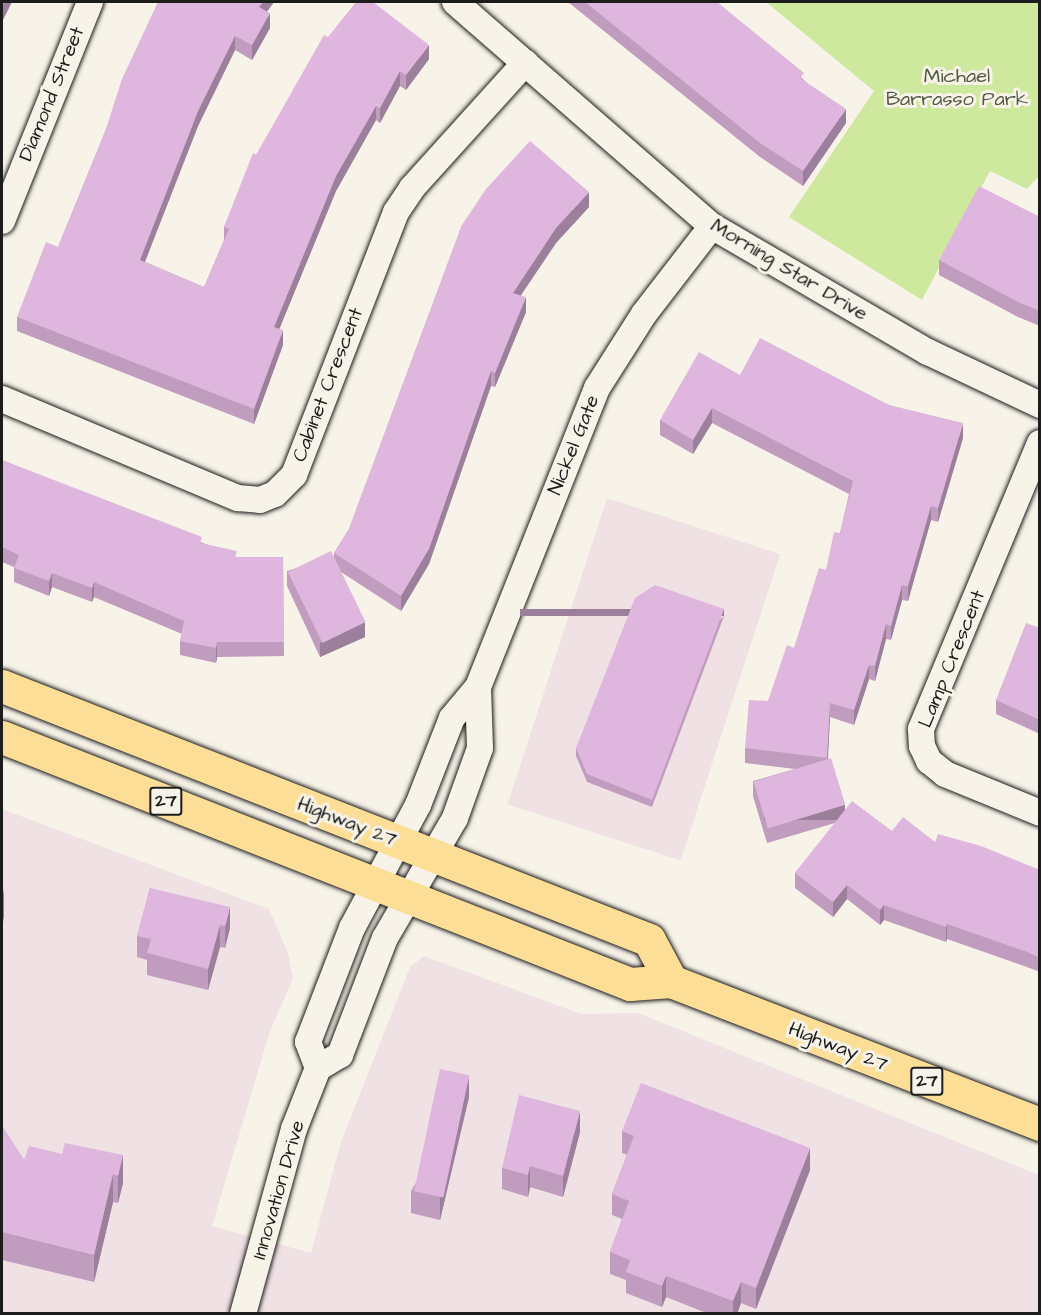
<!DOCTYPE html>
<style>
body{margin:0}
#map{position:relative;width:1041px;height:1315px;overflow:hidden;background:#f7f3e8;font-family:"Architects Daughter",sans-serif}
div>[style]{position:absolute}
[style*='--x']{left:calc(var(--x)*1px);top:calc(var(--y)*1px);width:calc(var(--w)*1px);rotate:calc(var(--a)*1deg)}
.built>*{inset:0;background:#f0e1e5;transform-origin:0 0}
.green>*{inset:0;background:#cee89e}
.roads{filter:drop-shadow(0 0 2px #1c1c1c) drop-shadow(0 0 2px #1c1c1c)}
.minor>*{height:26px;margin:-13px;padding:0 13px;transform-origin:13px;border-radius:13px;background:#f7f3e8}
.primary>*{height:33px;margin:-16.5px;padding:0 16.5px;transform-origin:16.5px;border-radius:16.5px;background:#fdde96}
.wall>*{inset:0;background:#c09dbe}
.shaded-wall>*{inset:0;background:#9c7f9b;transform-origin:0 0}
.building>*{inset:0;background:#dfb6dd;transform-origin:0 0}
span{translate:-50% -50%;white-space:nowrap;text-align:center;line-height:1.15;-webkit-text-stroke:6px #f7f3e8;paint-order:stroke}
.shield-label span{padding:2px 4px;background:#f7f3e8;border:2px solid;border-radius:4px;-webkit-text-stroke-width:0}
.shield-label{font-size:18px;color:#1c1c1c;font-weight:700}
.park-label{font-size:20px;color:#515943}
.street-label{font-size:20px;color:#1c1c1c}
.frame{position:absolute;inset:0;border:3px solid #1c1c1c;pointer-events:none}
</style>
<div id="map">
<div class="built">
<div style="left:607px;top:498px;width:182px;height:322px;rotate:18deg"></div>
<div style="clip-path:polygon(2px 809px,269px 909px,288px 953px,293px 979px,270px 1031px,212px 1226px,311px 1253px,341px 1142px,410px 967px,424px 956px,581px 1014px,638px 1013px,1039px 1175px,1039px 1313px,2px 1313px)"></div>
</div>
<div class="green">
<div style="clip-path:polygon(766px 2px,1039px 2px,1039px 176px,1027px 189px,990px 171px,922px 300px,789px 217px,874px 91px)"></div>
</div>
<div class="roads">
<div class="minor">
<div style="--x:455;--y:2;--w:341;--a:41.1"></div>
<div style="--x:712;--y:226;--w:250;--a:30.3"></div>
<div style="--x:928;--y:352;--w:124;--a:25.3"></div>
<div style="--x:2;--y:221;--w:236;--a:-68.1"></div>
<div style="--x:2;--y:399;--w:256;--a:22.8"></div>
<div style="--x:238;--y:498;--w:22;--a:5"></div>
<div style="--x:260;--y:500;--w:16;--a:-22"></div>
<div style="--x:275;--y:494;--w:27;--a:-45"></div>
<div style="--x:294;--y:475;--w:282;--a:-68.8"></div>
<div style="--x:396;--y:212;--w:29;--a:-56"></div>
<div style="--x:412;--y:188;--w:169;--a:-47.9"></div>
<div style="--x:1040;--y:443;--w:310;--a:112.6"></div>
<div style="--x:921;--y:729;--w:17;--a:87"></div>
<div style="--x:922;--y:746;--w:17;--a:65"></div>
<div style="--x:929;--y:761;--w:21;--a:39"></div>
<div style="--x:945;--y:774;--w:103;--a:22.3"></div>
<div style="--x:318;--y:1068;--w:28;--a:-111"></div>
<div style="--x:308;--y:1042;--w:122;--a:-68.9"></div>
<div style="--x:352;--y:928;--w:140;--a:-61.8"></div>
<div style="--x:418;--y:805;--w:93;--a:-68.7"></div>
<div style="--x:452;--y:718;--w:40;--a:-50"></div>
<div style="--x:478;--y:687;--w:322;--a:-68.3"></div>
<div style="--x:597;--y:388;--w:88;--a:-57.6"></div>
<div style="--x:644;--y:314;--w:111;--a:-52.3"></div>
<div style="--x:243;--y:1314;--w:192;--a:-74.6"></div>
<div style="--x:294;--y:1129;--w:66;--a:-68.5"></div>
<div style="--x:318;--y:1068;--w:26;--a:-31"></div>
<div style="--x:340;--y:1055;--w:125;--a:-69"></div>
<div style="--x:385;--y:938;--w:139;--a:-59.7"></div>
<div style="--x:455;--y:818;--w:74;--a:-70.3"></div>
<div style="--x:480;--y:748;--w:61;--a:-91.9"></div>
</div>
<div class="primary">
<div style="--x:2;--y:686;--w:695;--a:21.43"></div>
<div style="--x:649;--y:940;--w:47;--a:61.8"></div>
<div style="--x:2;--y:737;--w:675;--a:21.47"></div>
<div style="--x:630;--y:984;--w:41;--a:-4.2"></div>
<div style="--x:671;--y:981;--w:396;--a:21.2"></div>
</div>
</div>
<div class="wall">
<div style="clip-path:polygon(158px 2px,274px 2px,267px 12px,270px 28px,252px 60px,235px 50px,198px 126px,145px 262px,204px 287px,224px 240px,224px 227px,256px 155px,328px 37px,429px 59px,406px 90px,400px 86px,380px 123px,376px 120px,336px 191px,279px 329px,283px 345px,254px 424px,17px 331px,17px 317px,58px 247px)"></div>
<div style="clip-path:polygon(568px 2px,717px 2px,804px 80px,846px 123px,803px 186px,760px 157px)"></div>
<div style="clip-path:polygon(589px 207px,556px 243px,521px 295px,526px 312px,495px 387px,491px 386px,429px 564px,401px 611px,341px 572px,365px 637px,320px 657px,287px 586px,287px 571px,334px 557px,334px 553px,349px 529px,462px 225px)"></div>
<div style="clip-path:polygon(1040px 217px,1040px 326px,1018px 317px,939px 275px,939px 260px)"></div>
<div style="clip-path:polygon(740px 375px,889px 405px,963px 438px,938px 522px,931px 520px,908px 601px,902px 600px,891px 640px,886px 639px,875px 681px,869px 679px,854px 725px,830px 717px,828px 759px,845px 809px,892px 831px,1040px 870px,1040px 972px,1027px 967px,947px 939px,946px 942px,884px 920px,880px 925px,847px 899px,833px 917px,795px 888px,795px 873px,835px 823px,767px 843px,753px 796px,753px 781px,795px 769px,745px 763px,745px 748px,794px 648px,826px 570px,840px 533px,849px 494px,712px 423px,693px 454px,660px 435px,660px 420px)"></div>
<div style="clip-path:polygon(2px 460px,237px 557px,283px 557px,284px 656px,217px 657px,216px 663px,180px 655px,180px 641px,182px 634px,94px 597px,92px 602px,52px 587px,49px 596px,14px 582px,14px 567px,2px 562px)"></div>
<div style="clip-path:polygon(724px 616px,652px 807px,587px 782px,576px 756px,576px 748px)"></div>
<div style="clip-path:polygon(1040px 628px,1040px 734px,996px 714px,996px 700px)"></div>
<div style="clip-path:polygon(150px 888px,230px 928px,225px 948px,220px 947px,208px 990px,147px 975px,147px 960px,137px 957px,137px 936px)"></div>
<div style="clip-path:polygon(469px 1097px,440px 1220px,411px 1213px,411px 1191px)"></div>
<div style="clip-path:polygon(2px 1126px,24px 1160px,62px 1154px,123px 1155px,123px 1183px,118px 1203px,113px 1202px,94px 1282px,2px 1260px)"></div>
<div style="clip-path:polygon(622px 1131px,810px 1170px,756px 1309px,741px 1303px,737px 1314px,709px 1314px,666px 1297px,662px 1307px,626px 1293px,626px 1280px,610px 1274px,610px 1252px,622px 1219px,612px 1215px,612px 1194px,627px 1155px,622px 1153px)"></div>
<div style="clip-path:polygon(580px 1132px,563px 1197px,530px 1187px,528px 1197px,502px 1189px,502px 1168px)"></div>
</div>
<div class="shaded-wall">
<div style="clip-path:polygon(4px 2px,12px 2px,2px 22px,2px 7px)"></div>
<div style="clip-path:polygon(263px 2px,274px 2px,259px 22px,259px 7px)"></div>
<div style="clip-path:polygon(270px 13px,270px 28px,252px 60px,252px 45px)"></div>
<div style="clip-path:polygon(235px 36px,235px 50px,198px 126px,140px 274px,140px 260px,198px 111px)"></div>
<div style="clip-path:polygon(429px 45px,429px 59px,406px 90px,406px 75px)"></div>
<div style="clip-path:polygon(400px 71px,400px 86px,380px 123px,380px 108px)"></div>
<div style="clip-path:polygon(376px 106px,376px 120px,336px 191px,274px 342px,274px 327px,336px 176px)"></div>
<div style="clip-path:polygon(846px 109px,846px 123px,803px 186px,803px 171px)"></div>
<div style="clip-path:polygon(589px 192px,589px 207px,556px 243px,513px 307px,513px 293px,556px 228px)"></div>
<div style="clip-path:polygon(526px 297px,526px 312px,495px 387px,495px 373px)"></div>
<div style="clip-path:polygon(283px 330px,283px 345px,254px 424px,254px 409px)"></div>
<div style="clip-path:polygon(491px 371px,491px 386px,429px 564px,401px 611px,401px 596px)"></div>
<div style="clip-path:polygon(712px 408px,712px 423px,693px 454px,693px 440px)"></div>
<div style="clip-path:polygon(963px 423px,963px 438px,938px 522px,938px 508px)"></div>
<div style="clip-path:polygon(931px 506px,931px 520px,908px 601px,908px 586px)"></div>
<div style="clip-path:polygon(52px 573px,52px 587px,49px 596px,49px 581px)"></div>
<div style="clip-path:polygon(94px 582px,94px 597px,92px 602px,92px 588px)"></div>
<div style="clip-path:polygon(902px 585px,902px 600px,891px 640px,891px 626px)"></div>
<div style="left:724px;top:609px;width:7px;height:204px;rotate:90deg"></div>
<div style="clip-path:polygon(365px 622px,365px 637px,320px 657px,320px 643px)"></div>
<div style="clip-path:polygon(886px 624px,886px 639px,875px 681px,875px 666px)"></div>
<div style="clip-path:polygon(217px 642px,217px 657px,216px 663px,216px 648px)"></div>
<div style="clip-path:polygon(869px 665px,869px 679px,854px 725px,854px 710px)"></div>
<div style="clip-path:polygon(830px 703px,830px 717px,827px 772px,827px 758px)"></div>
<div style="left:845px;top:805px;width:15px;height:81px;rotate:90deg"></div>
<div style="clip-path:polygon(847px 885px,847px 899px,833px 917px,833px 902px)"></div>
<div style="clip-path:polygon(4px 889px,4px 917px,2px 927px,2px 899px)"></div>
<div style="clip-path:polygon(884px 905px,884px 920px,880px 925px,880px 910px)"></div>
<div style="clip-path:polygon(230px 907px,230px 928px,225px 948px,225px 926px)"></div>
<div style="clip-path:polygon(947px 924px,947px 939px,946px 942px,946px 927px)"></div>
<div style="clip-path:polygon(220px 925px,220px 947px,208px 990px,208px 969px)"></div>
<div style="clip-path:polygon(469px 1075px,469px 1097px,440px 1220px,440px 1199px)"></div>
<div style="clip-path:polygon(580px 1111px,580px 1132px,563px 1197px,563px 1176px)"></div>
<div style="clip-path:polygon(810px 1148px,810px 1170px,756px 1309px,756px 1288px)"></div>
<div style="clip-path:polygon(123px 1155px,123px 1183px,118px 1203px,118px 1176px)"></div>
<div style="clip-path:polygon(530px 1166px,530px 1187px,528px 1197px,528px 1175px)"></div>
<div style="clip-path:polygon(113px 1174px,113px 1202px,94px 1282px,94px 1255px)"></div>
<div style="clip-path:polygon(666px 1276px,666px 1297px,662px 1307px,662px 1286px)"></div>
<div style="clip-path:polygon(741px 1282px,741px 1303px,737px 1314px,733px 1314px,733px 1301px)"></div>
</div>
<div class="building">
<div style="clip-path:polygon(158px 2px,263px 2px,259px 7px,270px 13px,252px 45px,235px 36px,198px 111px,140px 260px,204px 287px,229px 229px,224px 227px,253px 153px,256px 155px,324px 35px,328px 37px,356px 2px,373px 2px,429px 45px,406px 75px,400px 71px,380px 108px,376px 106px,336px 176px,274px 327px,283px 330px,254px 409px,17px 317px,46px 242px,58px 247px,105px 132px,122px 79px)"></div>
<div style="clip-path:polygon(585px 2px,717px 2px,804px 73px,800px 78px,846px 109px,803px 171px,760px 143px)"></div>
<div style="clip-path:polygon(530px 141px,589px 192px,556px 228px,513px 293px,526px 297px,495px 373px,491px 371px,429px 549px,401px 596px,334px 553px,349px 529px,462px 225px,486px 189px)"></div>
<div style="clip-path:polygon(979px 186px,1040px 217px,1040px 311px,1018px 302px,939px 260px)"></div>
<div style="clip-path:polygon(760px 338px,889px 405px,963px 423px,938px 508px,931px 506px,908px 586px,902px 585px,891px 626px,886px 624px,875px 666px,869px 665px,854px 710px,830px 703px,827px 758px,745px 748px,749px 700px,768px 701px,787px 645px,794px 648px,819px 568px,826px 570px,834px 532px,840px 533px,853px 481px,712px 408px,693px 440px,660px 420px,699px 352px,740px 375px)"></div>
<div style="clip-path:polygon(2px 460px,202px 537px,200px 543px,237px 551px,235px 557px,283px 557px,284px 642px,217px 642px,216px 648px,180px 641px,184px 621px,94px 582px,92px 588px,52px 573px,49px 581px,14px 568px,19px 555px,2px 547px)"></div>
<div style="left:331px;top:551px;width:79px;height:48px;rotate:64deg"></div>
<div style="clip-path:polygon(655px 585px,724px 609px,652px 800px,587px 774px,576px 748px,635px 598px)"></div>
<div style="clip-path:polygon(1026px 623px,1040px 628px,1040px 720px,996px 700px)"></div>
<div style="left:831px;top:758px;width:49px;height:81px;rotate:73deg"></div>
<div style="clip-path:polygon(852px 801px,892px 831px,903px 817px,935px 842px,938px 834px,981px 846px,1040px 870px,1040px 958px,1027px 952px,947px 924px,946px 927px,884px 905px,880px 910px,847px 885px,833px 902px,795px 873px)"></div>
<div style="clip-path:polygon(2px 888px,4px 889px,2px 899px)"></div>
<div style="clip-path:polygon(150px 888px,230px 907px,225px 926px,220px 925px,208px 969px,147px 953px,151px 939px,137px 936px)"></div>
<div style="left:440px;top:1069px;width:30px;height:125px;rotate:12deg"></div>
<div style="clip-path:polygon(641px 1083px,810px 1148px,756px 1288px,741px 1282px,733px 1301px,666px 1276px,662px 1286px,626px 1272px,630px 1260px,610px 1252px,629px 1201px,612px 1194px,634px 1136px,622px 1131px)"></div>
<div style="clip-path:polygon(519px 1095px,580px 1111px,563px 1176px,530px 1166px,528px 1175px,502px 1168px)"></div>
<div style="clip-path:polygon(2px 1126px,24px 1160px,29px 1146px,62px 1154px,65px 1143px,123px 1155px,118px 1176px,113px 1174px,94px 1255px,2px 1232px)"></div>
</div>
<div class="shield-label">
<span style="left:166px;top:801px">27</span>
<span style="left:927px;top:1081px">27</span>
</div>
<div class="park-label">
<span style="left:957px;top:88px">Michael<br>Barrasso Park</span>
</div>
<div class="street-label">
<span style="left:52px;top:94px;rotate:-68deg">Diamond Street</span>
<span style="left:789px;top:270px;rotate:31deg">Morning Star Drive</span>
<span style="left:328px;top:385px;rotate:-69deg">Cabinet Crescent</span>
<span style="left:574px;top:445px;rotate:-68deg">Nickel Gate</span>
<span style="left:952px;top:659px;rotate:-68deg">Lamp Crescent</span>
<span style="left:347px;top:822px;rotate:21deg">Highway 27</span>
<span style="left:838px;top:1047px;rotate:21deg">Highway 27</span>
<span style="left:279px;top:1190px;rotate:-74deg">Innovation Drive</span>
</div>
<div class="frame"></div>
</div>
